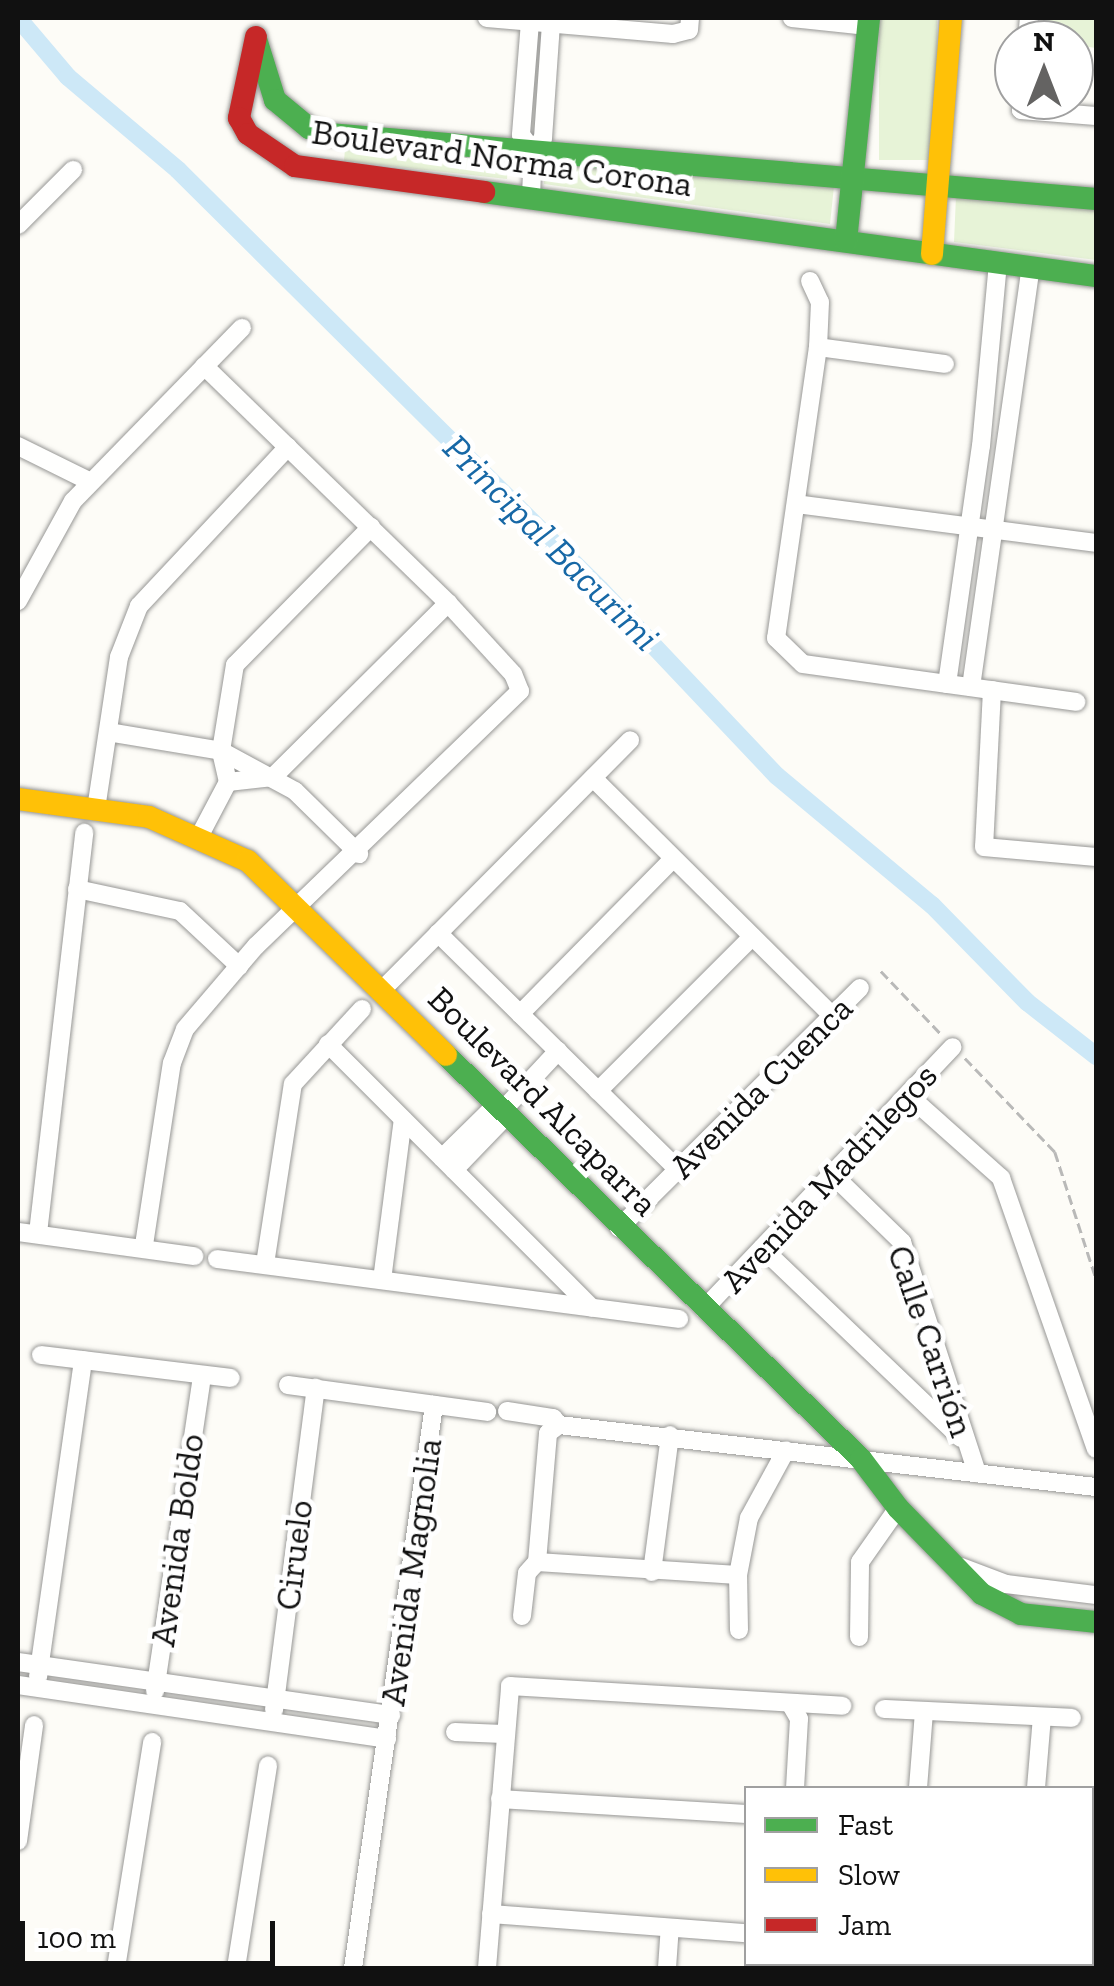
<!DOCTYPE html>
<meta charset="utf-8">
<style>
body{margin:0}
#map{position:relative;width:1114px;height:1986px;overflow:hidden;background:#fdfcf7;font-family:"Zilla Slab",serif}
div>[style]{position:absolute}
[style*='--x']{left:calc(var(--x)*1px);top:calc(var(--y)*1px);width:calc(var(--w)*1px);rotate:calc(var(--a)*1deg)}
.green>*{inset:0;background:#e7f3d7;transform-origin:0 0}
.canal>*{height:18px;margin:-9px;padding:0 9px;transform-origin:9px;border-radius:9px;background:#cde8f7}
.path>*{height:2.5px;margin-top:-1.25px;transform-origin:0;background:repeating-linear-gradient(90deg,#b9b9b8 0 10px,transparent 0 15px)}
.roads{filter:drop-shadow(0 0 2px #979795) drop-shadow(0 0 2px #979795)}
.street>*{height:18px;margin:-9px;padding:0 9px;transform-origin:9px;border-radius:9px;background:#fffffe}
.fast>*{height:22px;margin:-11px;padding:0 11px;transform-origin:11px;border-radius:11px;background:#4caf50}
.slow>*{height:22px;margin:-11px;padding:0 11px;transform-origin:11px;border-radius:11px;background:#ffc107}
.jam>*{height:22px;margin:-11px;padding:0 11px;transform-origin:11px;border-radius:11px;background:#c62828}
span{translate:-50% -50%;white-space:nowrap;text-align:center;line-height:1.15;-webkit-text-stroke:10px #fff;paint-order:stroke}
.street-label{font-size:35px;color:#111}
.water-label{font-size:38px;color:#1768a6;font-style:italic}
.frame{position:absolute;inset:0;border:20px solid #111;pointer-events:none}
.legend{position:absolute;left:744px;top:1786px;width:350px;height:180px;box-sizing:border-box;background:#fff;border:2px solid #a0a0a0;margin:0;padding:12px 18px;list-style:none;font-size:30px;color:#111}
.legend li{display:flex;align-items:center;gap:20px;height:50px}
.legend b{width:50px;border:2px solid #a0a0a0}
.north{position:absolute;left:994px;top:20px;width:100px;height:100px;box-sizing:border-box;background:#fff;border:2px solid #a0a0a0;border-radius:50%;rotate:0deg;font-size:28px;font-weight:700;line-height:40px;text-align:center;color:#111}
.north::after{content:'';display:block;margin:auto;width:35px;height:45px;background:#646362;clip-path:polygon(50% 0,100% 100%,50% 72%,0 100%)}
.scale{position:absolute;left:20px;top:1921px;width:255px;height:45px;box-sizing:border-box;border:5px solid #111;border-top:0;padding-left:12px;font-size:30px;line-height:35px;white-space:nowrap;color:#111;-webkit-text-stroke:8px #fff;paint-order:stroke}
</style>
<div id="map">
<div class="green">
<div style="left:879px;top:18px;width:58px;height:142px"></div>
<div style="clip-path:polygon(1041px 18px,1096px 18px,1096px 48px,1039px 40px)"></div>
<div style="clip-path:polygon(345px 149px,508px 161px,507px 179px,344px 161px)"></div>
<div style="clip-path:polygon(543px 162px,834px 186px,830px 224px,544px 184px)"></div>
<div style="clip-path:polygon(956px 196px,1096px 209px,1096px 260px,954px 242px)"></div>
</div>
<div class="canal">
<div style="--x:18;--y:18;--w:77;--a:49.7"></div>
<div style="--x:68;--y:77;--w:144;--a:40.2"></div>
<div style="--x:178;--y:170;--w:595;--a:44.8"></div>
<div style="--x:600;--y:589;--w:257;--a:46.6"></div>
<div style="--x:777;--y:776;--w:202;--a:39.8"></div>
<div style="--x:932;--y:905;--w:136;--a:45.6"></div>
<div style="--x:1027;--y:1002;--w:88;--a:38"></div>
</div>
<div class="path">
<div style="--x:881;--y:971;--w:88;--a:46.4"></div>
<div style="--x:965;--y:1058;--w:130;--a:46.2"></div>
<div style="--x:1055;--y:1152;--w:133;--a:72"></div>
</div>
<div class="roads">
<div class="street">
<div style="--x:487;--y:18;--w:187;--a:4.9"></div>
<div style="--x:673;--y:34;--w:16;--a:-14"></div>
<div style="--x:689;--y:30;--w:12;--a:-85"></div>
<div style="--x:792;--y:18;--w:76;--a:6"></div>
<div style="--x:530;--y:22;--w:113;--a:94.6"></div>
<div style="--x:521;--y:135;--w:20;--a:53"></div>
<div style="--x:1027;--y:40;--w:22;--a:-85"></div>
<div style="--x:1022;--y:100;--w:10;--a:96"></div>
<div style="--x:1021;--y:110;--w:75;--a:4.6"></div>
<div style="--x:533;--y:151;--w:16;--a:-52"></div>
<div style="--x:543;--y:138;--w:114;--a:-86"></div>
<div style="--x:531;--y:196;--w:45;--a:-87.5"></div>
<div style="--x:18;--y:225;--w:78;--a:-45"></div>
<div style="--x:810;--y:281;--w:23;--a:65"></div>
<div style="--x:820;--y:302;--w:45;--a:92.5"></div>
<div style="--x:818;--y:347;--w:294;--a:98.2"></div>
<div style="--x:776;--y:638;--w:37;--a:44"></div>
<div style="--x:803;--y:664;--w:276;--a:7.9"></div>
<div style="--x:818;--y:347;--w:128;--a:7.6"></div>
<div style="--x:18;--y:446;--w:81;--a:26.3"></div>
<div style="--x:796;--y:504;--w:303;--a:7.4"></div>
<div style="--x:18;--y:601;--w:114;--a:-61.2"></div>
<div style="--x:73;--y:501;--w:242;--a:-45.7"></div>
<div style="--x:947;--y:684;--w:240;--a:-81.9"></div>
<div style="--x:981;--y:446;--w:184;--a:-84.7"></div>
<div style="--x:971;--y:687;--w:424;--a:-81.9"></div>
<div style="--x:992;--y:690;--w:157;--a:92.9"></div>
<div style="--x:984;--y:847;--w:112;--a:5.1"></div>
<div style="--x:108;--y:732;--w:115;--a:9.5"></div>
<div style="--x:221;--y:751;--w:84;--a:28.4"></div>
<div style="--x:295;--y:791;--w:90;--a:44.5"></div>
<div style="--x:593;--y:778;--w:337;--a:44.8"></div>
<div style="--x:228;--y:782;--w:45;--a:-6.3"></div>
<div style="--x:273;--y:777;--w:247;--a:-44.8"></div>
<div style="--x:96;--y:809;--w:154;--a:-81.4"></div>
<div style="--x:119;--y:657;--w:55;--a:-68.6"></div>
<div style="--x:139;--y:606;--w:218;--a:-46.9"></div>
<div style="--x:200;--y:835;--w:60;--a:-62.2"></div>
<div style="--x:228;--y:782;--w:32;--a:-103"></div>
<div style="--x:221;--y:751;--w:87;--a:-80.8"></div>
<div style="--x:235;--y:665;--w:194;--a:-45.4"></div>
<div style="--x:77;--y:889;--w:105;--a:12.1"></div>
<div style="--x:180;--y:911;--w:81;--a:43"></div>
<div style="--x:438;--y:933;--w:339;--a:44.6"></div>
<div style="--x:382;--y:990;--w:352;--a:-45.2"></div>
<div style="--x:520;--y:1014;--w:218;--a:-45.4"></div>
<div style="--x:328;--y:1044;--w:373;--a:45"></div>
<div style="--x:598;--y:1091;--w:218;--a:-45"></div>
<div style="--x:908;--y:1095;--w:125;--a:41.7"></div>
<div style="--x:1001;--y:1178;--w:287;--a:70.7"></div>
<div style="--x:503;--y:1110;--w:81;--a:-47"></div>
<div style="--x:442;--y:1158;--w:77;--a:-44.5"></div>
<div style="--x:454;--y:1170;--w:76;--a:-46.1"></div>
<div style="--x:832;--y:1174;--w:98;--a:44.2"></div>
<div style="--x:902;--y:1242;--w:243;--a:72"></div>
<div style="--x:619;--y:1228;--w:340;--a:-44.9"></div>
<div style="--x:18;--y:1232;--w:178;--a:7.8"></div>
<div style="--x:38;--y:1233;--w:403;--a:-83.4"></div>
<div style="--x:144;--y:1245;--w:184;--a:-81.3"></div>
<div style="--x:172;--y:1063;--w:36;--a:-69"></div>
<div style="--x:185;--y:1029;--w:109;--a:-49.5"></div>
<div style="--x:256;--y:946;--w:367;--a:-44"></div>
<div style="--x:520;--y:691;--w:18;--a:-112"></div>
<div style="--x:513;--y:674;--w:96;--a:-132.5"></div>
<div style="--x:448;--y:603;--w:340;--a:-135.8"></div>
<div style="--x:762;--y:1248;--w:275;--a:43.7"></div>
<div style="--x:217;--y:1259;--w:466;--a:7.4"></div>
<div style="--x:265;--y:1264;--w:182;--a:-81.2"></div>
<div style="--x:293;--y:1084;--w:102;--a:-47.4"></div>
<div style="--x:382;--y:1280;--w:162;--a:-82.6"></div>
<div style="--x:704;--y:1309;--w:361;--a:-46.5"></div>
<div style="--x:41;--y:1355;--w:191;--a:6.9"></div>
<div style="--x:288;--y:1385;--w:201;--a:7.7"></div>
<div style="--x:507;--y:1411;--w:47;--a:8.7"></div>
<div style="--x:553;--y:1418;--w:9;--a:49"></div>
<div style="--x:537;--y:1562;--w:201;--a:3.7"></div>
<div style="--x:961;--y:1567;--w:48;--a:20.7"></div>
<div style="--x:1006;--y:1584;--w:91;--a:7"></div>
<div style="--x:652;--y:1572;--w:138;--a:-82.5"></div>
<div style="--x:522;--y:1616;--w:43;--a:-83.4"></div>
<div style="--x:527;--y:1573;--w:15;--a:-48"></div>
<div style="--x:537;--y:1562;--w:129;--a:-85.1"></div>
<div style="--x:548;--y:1433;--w:14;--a:-36"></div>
<div style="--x:559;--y:1425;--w:541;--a:6.59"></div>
<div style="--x:739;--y:1630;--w:55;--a:-91"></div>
<div style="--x:738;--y:1575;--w:58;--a:-79.1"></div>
<div style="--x:749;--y:1518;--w:77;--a:-61.4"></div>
<div style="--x:859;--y:1637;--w:75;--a:-89.2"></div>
<div style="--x:860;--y:1562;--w:66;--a:-54.9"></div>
<div style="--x:18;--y:1662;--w:377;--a:8.1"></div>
<div style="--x:38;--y:1677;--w:320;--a:-81.9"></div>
<div style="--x:18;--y:1685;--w:373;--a:8.3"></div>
<div style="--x:155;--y:1691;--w:319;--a:-81.5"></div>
<div style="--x:791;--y:1705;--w:16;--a:60"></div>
<div style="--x:799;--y:1719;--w:69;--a:93.3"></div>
<div style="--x:884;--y:1709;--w:188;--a:2.7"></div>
<div style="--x:274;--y:1710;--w:325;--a:-82.6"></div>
<div style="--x:455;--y:1732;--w:48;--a:2.4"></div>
<div style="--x:918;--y:1788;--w:77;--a:-85.5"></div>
<div style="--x:1036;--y:1788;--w:71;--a:-85.2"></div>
<div style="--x:500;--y:1799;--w:246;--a:3.5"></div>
<div style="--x:18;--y:1841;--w:117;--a:-82.1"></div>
<div style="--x:491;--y:1914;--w:256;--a:4.3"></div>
<div style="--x:116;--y:1968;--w:229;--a:-80.9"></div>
<div style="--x:236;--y:1968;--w:205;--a:-81"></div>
<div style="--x:353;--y:1968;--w:569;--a:-81.81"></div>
<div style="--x:487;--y:1968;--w:283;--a:-85.3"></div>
<div style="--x:510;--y:1686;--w:333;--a:3.4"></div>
<div style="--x:667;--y:1968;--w:39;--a:-86"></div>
<div style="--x:784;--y:1968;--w:4;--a:-90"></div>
<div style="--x:904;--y:1968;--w:4;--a:-76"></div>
<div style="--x:1020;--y:1968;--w:4;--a:-90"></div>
</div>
<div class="fast">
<div style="--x:256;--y:39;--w:64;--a:72.7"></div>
<div style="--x:275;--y:100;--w:44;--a:39.5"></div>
<div style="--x:309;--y:128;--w:21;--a:17"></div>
<div style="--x:329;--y:134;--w:770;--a:4.84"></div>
<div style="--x:484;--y:192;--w:618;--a:7.82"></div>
<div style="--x:846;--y:241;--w:224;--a:-84.1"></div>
<div style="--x:446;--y:1055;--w:579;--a:44.23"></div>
<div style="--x:861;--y:1459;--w:61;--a:52.9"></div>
<div style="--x:898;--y:1508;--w:120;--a:45.7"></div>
<div style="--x:982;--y:1594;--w:44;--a:27.1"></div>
<div style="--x:1021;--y:1614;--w:75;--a:6.1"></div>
</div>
<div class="slow">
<div style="--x:932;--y:254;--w:237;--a:-85.4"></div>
<div style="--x:18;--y:799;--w:132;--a:7.8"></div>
<div style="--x:149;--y:817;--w:108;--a:24"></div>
<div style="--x:248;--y:861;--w:277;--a:44.4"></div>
</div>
<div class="jam">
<div style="--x:256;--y:37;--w:83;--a:101.9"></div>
<div style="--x:239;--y:118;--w:18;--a:61"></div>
<div style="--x:248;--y:134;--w:57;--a:34.2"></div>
<div style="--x:295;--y:166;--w:191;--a:7.8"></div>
</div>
</div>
<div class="street-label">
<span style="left:502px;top:158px;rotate:8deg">Boulevard Norma Corona</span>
<span style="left:761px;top:1087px;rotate:-45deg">Avenida Cuenca</span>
<span style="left:543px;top:1101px;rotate:45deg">Boulevard Alcaparra</span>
<span style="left:829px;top:1178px;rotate:-47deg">Avenida Madrilegos</span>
<span style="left:931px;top:1341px;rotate:71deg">Calle Carrión</span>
<span style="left:177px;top:1540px;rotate:-82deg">Avenida Boldo</span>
<span style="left:294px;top:1555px;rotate:-83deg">Ciruelo</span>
<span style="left:411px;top:1572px;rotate:-82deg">Avenida Magnolia</span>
</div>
<div class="water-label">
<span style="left:551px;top:543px;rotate:45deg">Principal Bacurimi</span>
</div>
<div class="frame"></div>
<ul class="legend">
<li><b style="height:12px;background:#4caf50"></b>Fast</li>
<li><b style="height:12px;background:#ffc107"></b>Slow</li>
<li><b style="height:12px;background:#c62828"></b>Jam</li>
</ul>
<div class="north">N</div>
<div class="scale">100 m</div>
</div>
